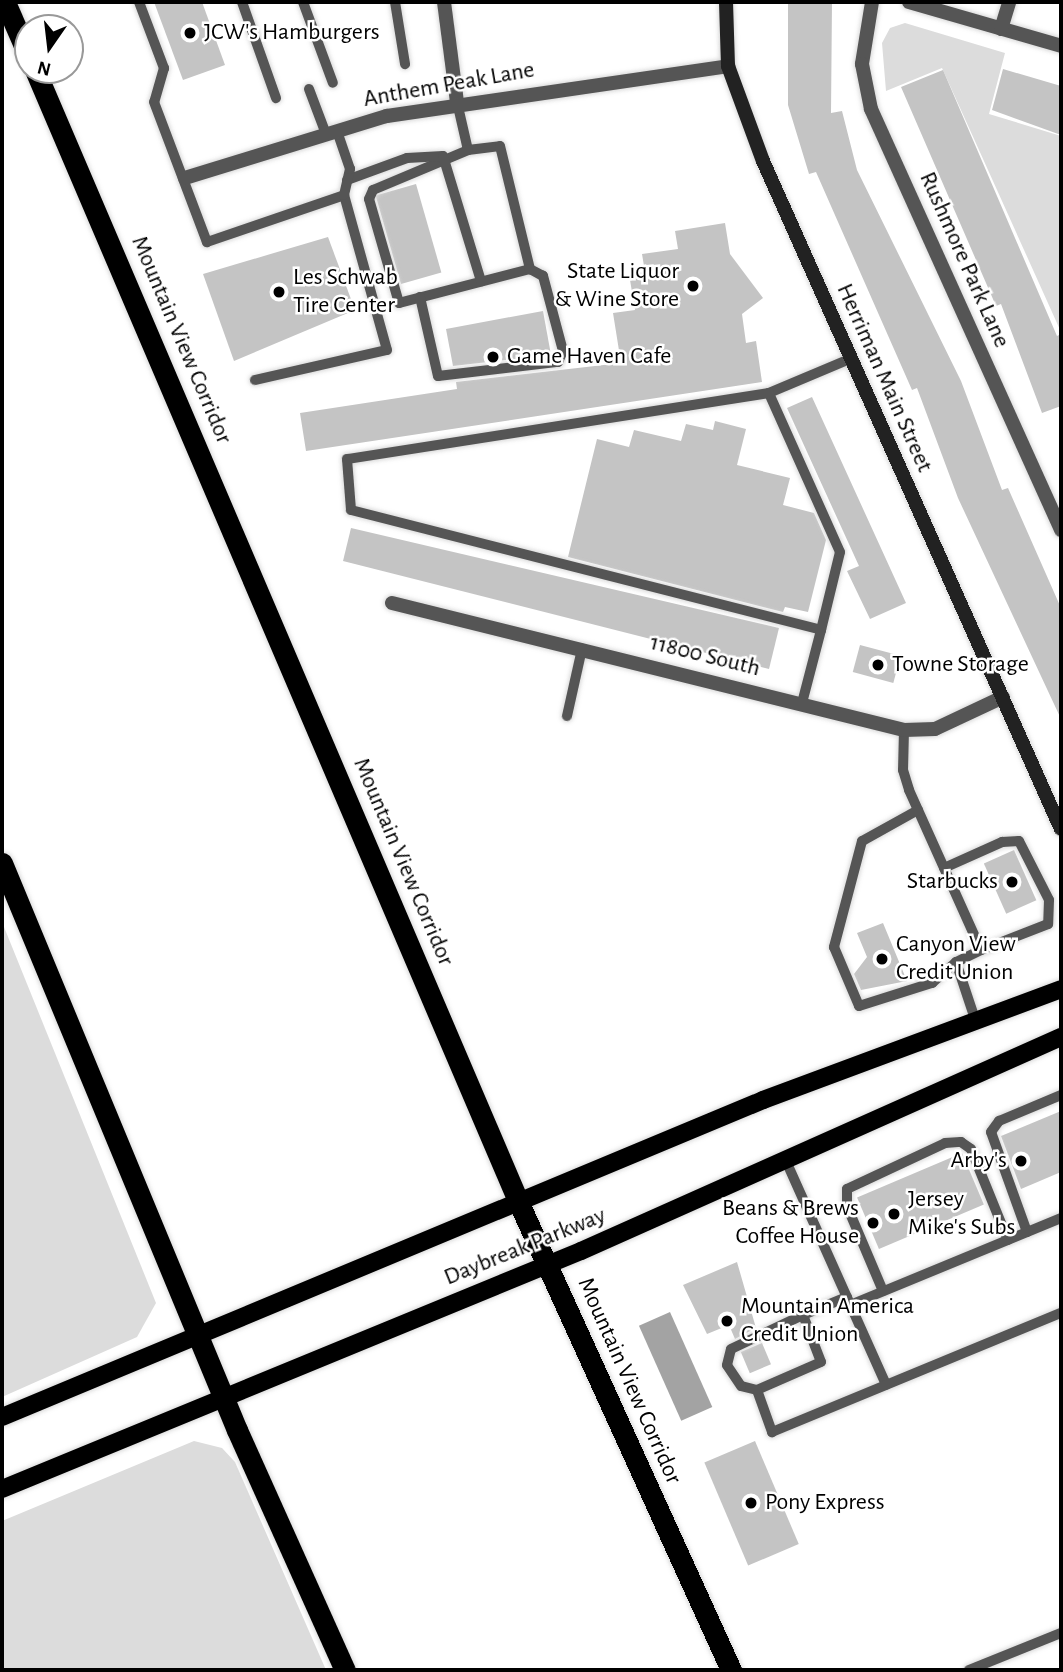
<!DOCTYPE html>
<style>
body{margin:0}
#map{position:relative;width:1063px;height:1672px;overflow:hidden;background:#fff;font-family:"Alegreya Sans",sans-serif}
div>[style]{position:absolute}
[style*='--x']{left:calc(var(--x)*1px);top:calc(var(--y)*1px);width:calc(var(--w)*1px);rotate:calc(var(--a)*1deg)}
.green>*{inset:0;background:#dcdcdc}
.water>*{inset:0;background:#a3a3a3;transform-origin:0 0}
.building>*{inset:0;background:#c4c4c4;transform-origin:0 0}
.roads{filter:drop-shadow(0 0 2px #dbdbdb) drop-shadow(0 0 2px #dbdbdb)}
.lane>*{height:10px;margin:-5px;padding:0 5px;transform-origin:5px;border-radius:5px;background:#555}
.street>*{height:14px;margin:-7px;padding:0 7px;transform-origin:7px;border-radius:7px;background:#555}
.secondary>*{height:14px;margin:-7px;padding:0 7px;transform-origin:7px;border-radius:7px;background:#222}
.primary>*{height:18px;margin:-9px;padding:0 9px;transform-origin:9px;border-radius:9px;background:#000}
.highway>*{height:21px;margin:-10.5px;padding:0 10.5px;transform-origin:10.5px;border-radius:10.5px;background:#000}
.dots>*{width:19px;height:19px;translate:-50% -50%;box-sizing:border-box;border:4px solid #fff;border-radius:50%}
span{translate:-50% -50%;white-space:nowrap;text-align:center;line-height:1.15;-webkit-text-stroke:5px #fff;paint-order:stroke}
.poi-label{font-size:24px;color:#000}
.left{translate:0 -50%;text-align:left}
.right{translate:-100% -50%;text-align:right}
.street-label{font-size:24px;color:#000}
.frame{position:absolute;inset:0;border:4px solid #000;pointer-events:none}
.north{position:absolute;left:14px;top:14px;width:70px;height:70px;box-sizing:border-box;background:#fff;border:2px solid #999;border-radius:50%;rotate:194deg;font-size:19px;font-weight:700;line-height:28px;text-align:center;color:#000}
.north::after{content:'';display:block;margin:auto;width:24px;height:32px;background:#000;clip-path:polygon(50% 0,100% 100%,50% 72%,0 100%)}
</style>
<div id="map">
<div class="green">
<div style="clip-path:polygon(905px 23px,1005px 53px,989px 114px,1061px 136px,1061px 332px,942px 68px,886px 91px,882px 43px,890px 28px)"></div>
<div style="clip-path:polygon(2px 922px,156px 1303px,137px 1337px,2px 1397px)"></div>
<div style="clip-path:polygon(194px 1441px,222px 1448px,235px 1462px,326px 1670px,2px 1670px,2px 1521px)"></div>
</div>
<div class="water">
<div style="left:670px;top:1312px;width:104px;height:34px;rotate:66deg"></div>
</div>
<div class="building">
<div style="clip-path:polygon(154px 2px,202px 2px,225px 65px,183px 80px)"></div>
<div style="clip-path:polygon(788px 2px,832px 2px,831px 113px,842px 111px,857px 170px,961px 381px,1002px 490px,1008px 488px,1061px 608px,1061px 719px,958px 498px,917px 388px,912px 390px,816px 172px,809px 174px,788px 105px)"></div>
<div style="clip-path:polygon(1003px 69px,1061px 86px,1061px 135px,992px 110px)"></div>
<div style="clip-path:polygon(943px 70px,1057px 336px,1061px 334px,1061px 406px,1042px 413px,1001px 304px,996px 306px,901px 87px)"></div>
<div style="left:416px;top:184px;width:92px;height:42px;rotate:74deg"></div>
<div style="clip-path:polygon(725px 223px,730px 254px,763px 298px,742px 314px,746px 343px,756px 341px,762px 382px,306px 451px,300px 413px,457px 389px,456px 382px,621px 363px,613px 313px,635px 310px,629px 274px,645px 272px,642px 254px,678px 249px,675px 231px)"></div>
<div style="clip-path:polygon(328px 237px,355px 310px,234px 361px,203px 274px)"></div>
<div style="clip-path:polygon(543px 311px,551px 355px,453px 366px,446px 329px)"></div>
<div style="clip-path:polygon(812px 397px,906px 603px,870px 619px,847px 571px,859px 566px,787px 408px)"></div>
<div style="clip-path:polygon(715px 421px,746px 429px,737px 465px,790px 478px,783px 505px,814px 513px,826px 540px,808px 612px,785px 607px,783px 612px,568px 557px,597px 439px,629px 447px,634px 430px,681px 441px,686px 424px,713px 430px)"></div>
<div style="clip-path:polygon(351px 528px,779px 628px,769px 669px,343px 561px)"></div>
<div style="left:860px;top:645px;width:42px;height:28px;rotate:15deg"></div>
<div style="left:1014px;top:850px;width:55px;height:33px;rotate:66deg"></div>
<div style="clip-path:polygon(883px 923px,907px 981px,861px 990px,854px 974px,867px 957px,857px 933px)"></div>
<div style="clip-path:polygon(1061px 1111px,1061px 1172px,1021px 1189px,1001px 1136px)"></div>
<div style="left:962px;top:1153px;width:56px;height:114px;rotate:67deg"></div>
<div style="clip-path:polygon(737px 1262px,756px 1328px,735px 1339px,729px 1325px,707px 1334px,683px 1285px)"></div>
<div style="left:762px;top:1343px;width:23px;height:23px;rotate:67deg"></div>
<div style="left:755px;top:1441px;width:112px;height:55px;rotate:67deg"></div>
</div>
<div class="roads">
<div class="lane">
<div style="--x:139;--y:2;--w:71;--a:69.3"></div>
<div style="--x:164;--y:68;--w:35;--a:106"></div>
<div style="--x:154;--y:102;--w:150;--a:69.3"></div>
<div style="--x:207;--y:242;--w:145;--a:-18.9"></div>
<div style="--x:242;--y:2;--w:102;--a:70.5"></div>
<div style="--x:303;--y:2;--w:86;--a:69.7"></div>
<div style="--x:395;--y:2;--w:63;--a:80.8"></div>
<div style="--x:309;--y:89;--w:48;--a:69.3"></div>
<div style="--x:457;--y:102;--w:49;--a:77.1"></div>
<div style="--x:468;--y:150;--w:32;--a:-7"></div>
<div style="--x:500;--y:146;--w:127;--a:76.3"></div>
<div style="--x:530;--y:269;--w:135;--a:165.5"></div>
<div style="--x:399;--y:303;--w:108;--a:-106.1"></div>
<div style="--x:369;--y:199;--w:10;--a:-66"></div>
<div style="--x:373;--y:190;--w:103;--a:-22.8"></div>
<div style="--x:347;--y:180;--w:64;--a:-20.1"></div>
<div style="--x:407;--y:158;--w:36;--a:-3"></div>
<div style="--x:443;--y:156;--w:131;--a:73.1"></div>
<div style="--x:420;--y:297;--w:81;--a:77.2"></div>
<div style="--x:438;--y:376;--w:121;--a:-6.7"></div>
<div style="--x:558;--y:362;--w:12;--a:-66"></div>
<div style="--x:563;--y:351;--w:78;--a:-104.9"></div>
<div style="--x:543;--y:276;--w:15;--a:-152"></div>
<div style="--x:255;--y:380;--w:135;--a:-12.8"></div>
<div style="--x:387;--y:350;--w:161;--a:-105.5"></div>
<div style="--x:344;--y:195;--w:27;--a:-77"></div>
<div style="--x:350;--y:169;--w:40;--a:-108.9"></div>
<div style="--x:769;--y:393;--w:88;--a:-22.8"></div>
<div style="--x:802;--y:703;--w:75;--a:-75.4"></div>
<div style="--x:821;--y:630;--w:80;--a:-76.3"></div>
<div style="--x:840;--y:552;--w:174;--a:-114.1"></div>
<div style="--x:769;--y:393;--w:427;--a:171.1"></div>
<div style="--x:347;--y:459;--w:51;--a:85.5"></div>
<div style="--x:351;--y:510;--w:485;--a:14.3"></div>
<div style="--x:567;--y:716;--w:69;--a:-77.4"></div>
<div style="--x:904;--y:730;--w:40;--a:91.4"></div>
<div style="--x:903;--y:770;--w:21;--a:73"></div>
<div style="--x:909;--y:790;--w:175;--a:65.8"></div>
<div style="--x:981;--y:950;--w:28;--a:154"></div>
<div style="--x:956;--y:962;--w:60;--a:71.6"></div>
<div style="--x:918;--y:810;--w:64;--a:151"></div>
<div style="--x:862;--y:841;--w:110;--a:104.8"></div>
<div style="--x:834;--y:947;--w:64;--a:67"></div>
<div style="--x:859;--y:1006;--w:77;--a:-17.5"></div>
<div style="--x:932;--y:983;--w:32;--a:-41"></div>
<div style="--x:944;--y:868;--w:64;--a:-24.1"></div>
<div style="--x:1002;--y:842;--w:17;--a:-3"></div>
<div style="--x:1019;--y:841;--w:66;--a:63"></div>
<div style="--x:1049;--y:900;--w:24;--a:92"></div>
<div style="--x:1048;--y:924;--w:72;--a:158.8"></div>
<div style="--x:786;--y:1161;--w:245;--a:65.9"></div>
<div style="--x:1027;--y:1232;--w:106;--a:-109.8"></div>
<div style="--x:991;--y:1132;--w:14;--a:-54"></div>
<div style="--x:999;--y:1121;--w:67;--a:-22.8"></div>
<div style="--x:883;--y:1291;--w:92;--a:-113"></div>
<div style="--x:847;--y:1206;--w:17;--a:-90"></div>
<div style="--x:847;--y:1189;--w:108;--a:-25.1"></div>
<div style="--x:945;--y:1143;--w:16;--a:-4"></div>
<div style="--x:961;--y:1142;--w:12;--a:35"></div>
<div style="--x:971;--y:1149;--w:98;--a:67.9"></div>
<div style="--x:847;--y:1297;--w:48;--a:157.8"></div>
<div style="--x:803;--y:1315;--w:50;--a:69"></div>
<div style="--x:821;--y:1362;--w:70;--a:156.4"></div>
<div style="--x:757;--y:1390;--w:45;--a:70.3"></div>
<div style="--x:772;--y:1432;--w:313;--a:-22.4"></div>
<div style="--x:850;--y:1305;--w:228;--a:-22.4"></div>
<div style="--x:757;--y:1390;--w:16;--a:-166"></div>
<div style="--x:741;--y:1386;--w:25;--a:-124"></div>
<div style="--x:727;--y:1365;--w:16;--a:-76"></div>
<div style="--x:731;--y:1349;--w:80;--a:-25.3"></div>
<div style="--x:969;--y:1670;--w:99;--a:-21.9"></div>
</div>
<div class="street">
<div style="--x:444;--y:2;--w:101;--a:82.6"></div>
<div style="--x:872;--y:2;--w:63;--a:99.2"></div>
<div style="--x:862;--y:64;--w:46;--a:78.7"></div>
<div style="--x:871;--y:109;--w:462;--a:65.7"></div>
<div style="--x:909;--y:2;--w:158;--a:16.1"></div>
<div style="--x:1001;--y:29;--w:28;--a:-73"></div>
<div style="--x:185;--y:178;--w:211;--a:-17.1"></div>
<div style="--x:387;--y:116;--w:345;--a:-8.3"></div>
<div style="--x:392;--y:603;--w:528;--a:13.93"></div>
<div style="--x:904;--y:730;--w:31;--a:-2"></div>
<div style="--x:935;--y:729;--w:75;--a:-25.2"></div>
</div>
<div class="secondary">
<div style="--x:726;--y:2;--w:64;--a:88.2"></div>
<div style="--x:728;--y:66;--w:101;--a:69.8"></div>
<div style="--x:763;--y:161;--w:731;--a:65.96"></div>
</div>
<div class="primary">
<div style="--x:2;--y:1417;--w:824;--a:-22.61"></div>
<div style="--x:763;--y:1100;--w:318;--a:-20.4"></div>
<div style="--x:2;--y:1489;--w:626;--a:-22.35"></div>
<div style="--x:581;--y:1251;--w:526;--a:-24.03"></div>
</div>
<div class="highway">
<div style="--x:5;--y:2;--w:58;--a:66.5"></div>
<div style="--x:35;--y:70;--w:1230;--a:66.87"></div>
<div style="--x:518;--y:1201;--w:515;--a:65.57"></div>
<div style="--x:2;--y:863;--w:614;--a:67.49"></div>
<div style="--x:237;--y:1430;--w:263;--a:65.8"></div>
</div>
</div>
<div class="dots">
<div style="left:190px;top:33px;background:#000"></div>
<div style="left:693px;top:286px;background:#000"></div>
<div style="left:279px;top:292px;background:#000"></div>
<div style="left:493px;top:357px;background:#000"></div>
<div style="left:878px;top:665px;background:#000"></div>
<div style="left:1012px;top:882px;background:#000"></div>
<div style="left:882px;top:959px;background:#000"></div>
<div style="left:1021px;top:1161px;background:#000"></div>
<div style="left:894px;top:1214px;background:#000"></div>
<div style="left:873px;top:1223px;background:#000"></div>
<div style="left:727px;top:1321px;background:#000"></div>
<div style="left:751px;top:1503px;background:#000"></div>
</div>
<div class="poi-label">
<span class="left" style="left:204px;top:33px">JCW's Hamburgers</span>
<span class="right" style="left:679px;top:286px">State Liquor<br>&amp; Wine Store</span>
<span class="left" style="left:293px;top:292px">Les Schwab<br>Tire Center</span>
<span class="left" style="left:507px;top:357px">Game Haven Cafe</span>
<span class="left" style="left:892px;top:665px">Towne Storage</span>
<span class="right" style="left:998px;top:882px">Starbucks</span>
<span class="left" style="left:896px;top:959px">Canyon View<br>Credit Union</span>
<span class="right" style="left:1007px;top:1161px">Arby's</span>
<span class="left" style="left:908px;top:1214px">Jersey<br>Mike's Subs</span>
<span class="right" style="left:859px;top:1223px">Beans &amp; Brews<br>Coffee House</span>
<span class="left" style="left:741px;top:1321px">Mountain America<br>Credit Union</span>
<span class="left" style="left:765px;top:1503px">Pony Express</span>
</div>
<div class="street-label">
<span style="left:449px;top:85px;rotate:-10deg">Anthem Peak Lane</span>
<span style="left:964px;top:260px;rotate:66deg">Rushmore Park Lane</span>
<span style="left:181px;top:340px;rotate:67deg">Mountain View Corridor</span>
<span style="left:884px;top:378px;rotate:66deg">Herriman Main Street</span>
<span style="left:705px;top:656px;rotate:14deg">11800 South</span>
<span style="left:403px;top:862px;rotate:67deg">Mountain View Corridor</span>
<span style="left:525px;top:1247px;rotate:-22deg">Daybreak Parkway</span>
<span style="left:629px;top:1381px;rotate:66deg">Mountain View Corridor</span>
</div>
<div class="frame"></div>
<div class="north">N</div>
</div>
